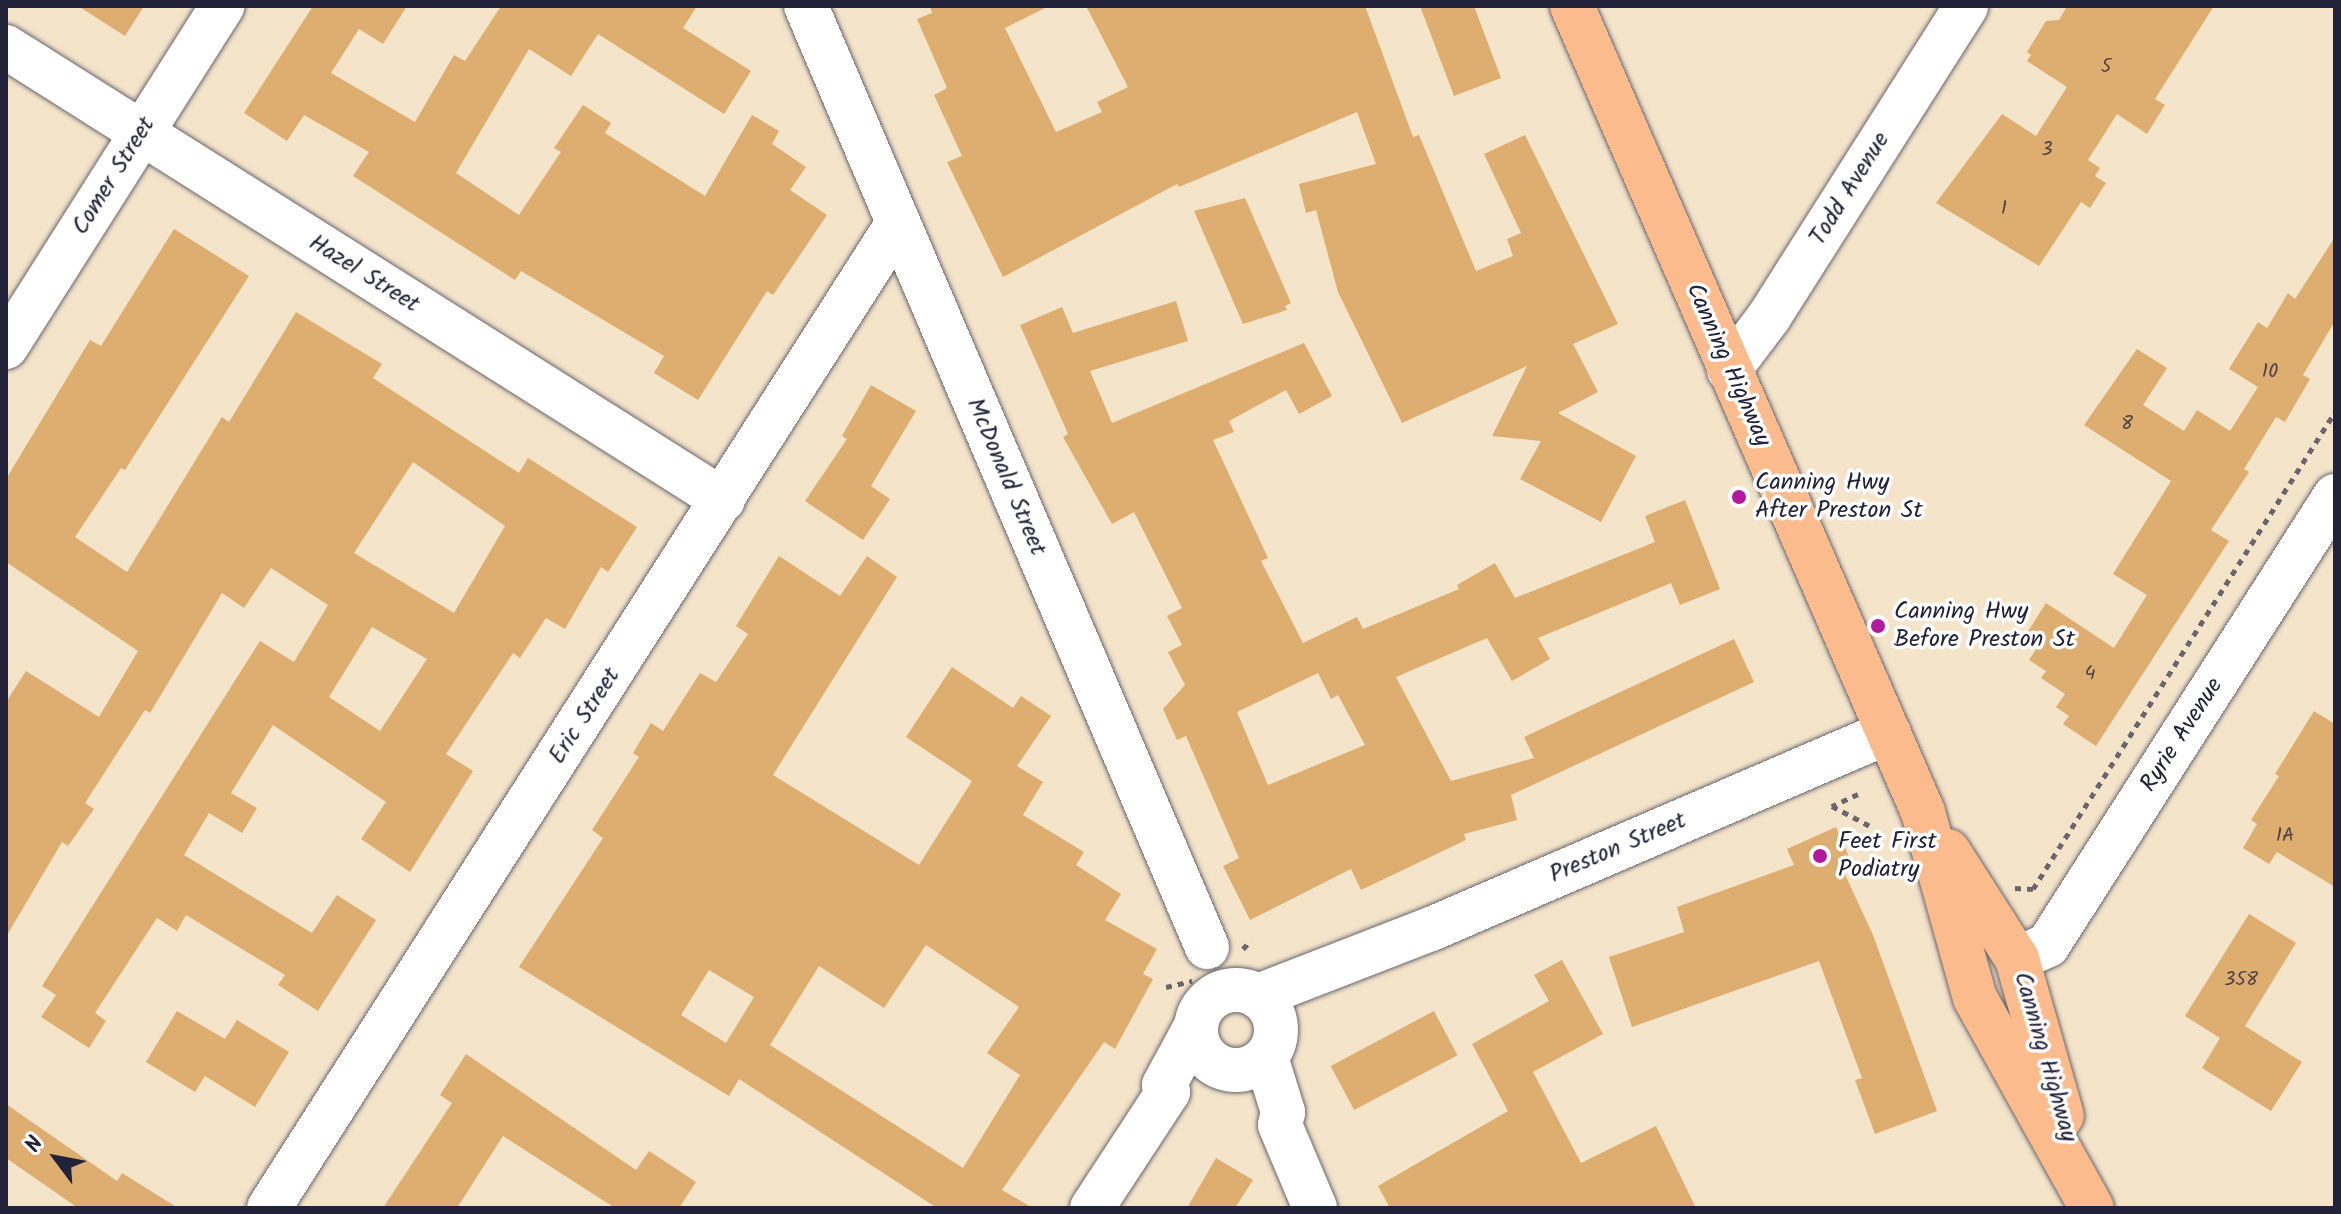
<!DOCTYPE html>
<style>
body{margin:0}
#map{position:relative;width:2341px;height:1214px;overflow:hidden;background:#f3e4ca;font-family:Kalam,sans-serif}
div>[style]{position:absolute}
[style*='--x']{left:calc(var(--x)*1px);top:calc(var(--y)*1px);width:calc(var(--w)*1px);rotate:calc(var(--a)*1deg)}
.building>*{inset:0;background:#ddae70;transform-origin:0 0}
.path>*{height:5px;margin-top:-2.5px;transform-origin:0;background:repeating-linear-gradient(90deg,#6b666d 0 6px,transparent 0 12px)}
.roads{filter:drop-shadow(0 0 2px #6b666d) drop-shadow(0 0 2px #6b666d)}
.minor>*{height:44px;margin:-22px;padding:0 22px;transform-origin:22px;border-radius:22px;background:#fff}
.minor>.ring{margin:-22px;padding:0;box-sizing:content-box;background:none;border:44px solid #fff;border-radius:50%}
.highway>*{height:44px;margin:-22px;padding:0 22px;transform-origin:22px;border-radius:22px;background:#fbbb8c}
.dots>*{width:22px;height:22px;translate:-50% -50%;box-sizing:border-box;border:4px solid #fff;border-radius:50%}
span{translate:-50% -50%;white-space:nowrap;text-align:center;line-height:1.15;-webkit-text-stroke:7px #fff;paint-order:stroke}
.number-label{font-size:20px;color:#514548}
.number-label span{-webkit-text-stroke-width:0}
.street-label{font-size:24px;color:#22223b}
.poi-label{font-size:24px;color:#22223b}
.left{translate:0 -50%;text-align:left}
.frame{position:absolute;inset:0;border:8px solid #22223b;pointer-events:none}
.north{position:absolute;left:16px;top:1118px;width:80px;height:80px;-webkit-text-stroke:6px #fff;paint-order:stroke;rotate:302deg;font-size:22px;font-weight:700;line-height:32px;text-align:center;color:#22223b}
.north::after{content:'';display:block;margin:auto;width:28px;height:36px;background:#22223b;clip-path:polygon(50% 0,100% 100%,50% 72%,0 100%)}
</style>
<div id="map">
<div class="building">
<div style="clip-path:polygon(78px 6px,144px 6px,125px 36px)"></div>
<div style="clip-path:polygon(313px 6px,407px 6px,383px 44px,359px 29px,331px 73px,415px 122px,454px 55px,465px 61px,501px 6px,697px 6px,683px 28px,751px 71px,724px 114px,598px 34px,571px 76px,529px 49px,456px 173px,519px 215px,561px 152px,554px 148px,583px 105px,611px 123px,605px 133px,705px 196px,752px 115px,779px 131px,772px 144px,806px 167px,790px 190px,827px 215px,773px 295px,767px 291px,698px 400px,654px 373px,664px 356px,521px 271px,515px 280px,353px 176px,369px 152px,304px 115px,287px 141px,244px 113px)"></div>
<div style="clip-path:polygon(930px 6px,1049px 6px,1005px 28px,1056px 132px,1102px 112px,1097px 102px,1128px 87px,1086px 6px,1365px 6px,1413px 137px,1419px 135px,1476px 271px,1513px 256px,1507px 239px,1521px 233px,1484px 154px,1525px 135px,1618px 324px,1573px 344px,1598px 392px,1558px 413px,1636px 456px,1601px 522px,1520px 479px,1541px 441px,1492px 436px,1527px 366px,1402px 423px,1338px 292px,1316px 210px,1306px 213px,1299px 184px,1376px 164px,1357px 112px,1179px 187px,1177px 184px,1003px 277px,947px 162px,962px 156px,934px 95px,947px 88px,917px 19px,932px 13px)"></div>
<div style="clip-path:polygon(1420px 6px,1474px 6px,1501px 78px,1454px 96px)"></div>
<div style="clip-path:polygon(2067px 6px,2214px 6px,2155px 99px,2165px 105px,2147px 134px,2117px 114px,2088px 160px,2100px 168px,2095px 176px,2106px 183px,2090px 208px,2081px 202px,2039px 266px,1936px 203px,2002px 114px,2036px 136px,2067px 87px,2027px 61px,2031px 55px,2027px 52px,2046px 21px,2059px 20px)"></div>
<div style="clip-path:polygon(1245px 198px,1291px 303px,1285px 306px,1287px 310px,1243px 324px,1194px 211px)"></div>
<div style="clip-path:polygon(evenodd,174px 229px,249px 276px,125px 470px,121px 468px,75px 537px,127px 572px,222px 417px,229px 422px,296px 312px,382px 364px,373px 378px,519px 473px,528px 458px,637px 527px,608px 572px,601px 567px,565px 629px,546px 618px,520px 658px,513px 653px,446px 754px,473px 771px,410px 872px,361px 839px,386px 802px,273px 725px,231px 793px,257px 808px,242px 833px,209px 813px,184px 855px,312px 933px,337px 895px,376px 920px,318px 1011px,278px 985px,285px 975px,186px 915px,177px 931px,157px 918px,95px 1013px,106px 1021px,89px 1048px,41px 1017px,56px 995px,42px 986px,260px 641px,294px 662px,328px 605px,271px 568px,244px 608px,222px 593px,150px 713px,145px 710px,85px 803px,94px 809px,68px 846px,62px 842px,6px 937px,6px 702px,26px 671px,99px 717px,138px 651px,6px 562px,6px 479px,90px 340px,101px 346px,174px 229px,413px 462px,505px 526px,454px 613px,354px 553px,413px 462px,174px 229px,372px 627px,427px 659px,380px 731px,329px 697px,372px 627px)"></div>
<div style="clip-path:polygon(2335px 237px,2335px 321px,2303px 375px,2310px 379px,2285px 422px,2276px 417px,2244px 469px,2249px 472px,2211px 530px,2229px 541px,2096px 746px,2063px 724px,2069px 716px,2056px 707px,2065px 694px,2041px 678px,2046px 671px,2029px 660px,2037px 648px,2023px 639px,2046px 603px,2114px 648px,2147px 595px,2113px 574px,2171px 481px,2084px 425px,2137px 349px,2167px 368px,2143px 405px,2184px 431px,2197px 410px,2230px 431px,2258px 387px,2229px 369px,2258px 322px,2267px 328px,2288px 293px,2295px 299px)"></div>
<div style="clip-path:polygon(evenodd,1176px 301px,1188px 341px,1090px 371px,1112px 423px,1304px 343px,1332px 396px,1299px 414px,1286px 390px,1229px 421px,1234px 432px,1213px 440px,1268px 558px,1261px 561px,1303px 643px,1357px 617px,1363px 629px,1459px 589px,1457px 585px,1495px 563px,1515px 598px,1655px 542px,1645px 516px,1685px 500px,1720px 589px,1680px 605px,1671px 583px,1538px 638px,1550px 659px,1512px 681px,1487px 638px,1396px 677px,1451px 781px,1534px 758px,1524px 737px,1734px 639px,1754px 682px,1511px 795px,1517px 820px,1464px 834px,1466px 840px,1361px 890px,1351px 869px,1250px 920px,1223px 866px,1239px 858px,1186px 736px,1177px 740px,1163px 709px,1185px 685px,1168px 652px,1182px 645px,1167px 616px,1182px 608px,1134px 512px,1112px 524px,1063px 437px,1068px 434px,1020px 325px,1062px 307px,1073px 333px,1176px 301px,1318px 673px,1331px 699px,1338px 695px,1365px 745px,1268px 785px,1237px 712px,1318px 673px)"></div>
<div style="clip-path:polygon(871px 385px,916px 411px,871px 486px,890px 499px,863px 540px,805px 501px,847px 439px,842px 436px)"></div>
<div style="clip-path:polygon(evenodd,779px 556px,840px 596px,867px 556px,897px 577px,773px 775px,919px 865px,972px 781px,906px 737px,952px 667px,1013px 708px,1021px 696px,1051px 716px,1017px 766px,1043px 782px,1023px 815px,1084px 852px,1076px 865px,1121px 894px,1105px 920px,1157px 949px,1143px 974px,1153px 979px,1115px 1049px,1104px 1042px,1002px 1190px,1033px 1208px,937px 1208px,739px 1079px,729px 1096px,519px 967px,603px 838px,592px 830px,639px 757px,633px 753px,651px 723px,663px 731px,700px 673px,716px 682px,748px 634px,736px 626px,779px 556px,926px 945px,1019px 1007px,987px 1053px,1020px 1075px,963px 1168px,770px 1045px,819px 966px,884px 1008px,926px 945px,779px 556px,709px 970px,754px 997px,726px 1043px,681px 1015px,709px 970px)"></div>
<div style="clip-path:polygon(2314px 711px,2335px 724px,2335px 887px,2277px 852px,2269px 864px,2243px 848px,2257px 824px,2251px 820px,2279px 776px,2275px 774px)"></div>
<div style="clip-path:polygon(1836px 827px,1852px 864px,1842px 868px,1873px 935px,1937px 1111px,1875px 1134px,1855px 1080px,1862px 1078px,1819px 961px,1632px 1027px,1609px 957px,1684px 932px,1677px 907px,1794px 865px,1787px 849px)"></div>
<div style="clip-path:polygon(2249px 914px,2296px 943px,2245px 1026px,2302px 1062px,2271px 1111px,2202px 1068px,2220px 1038px,2185px 1016px)"></div>
<div style="clip-path:polygon(1562px 960px,1603px 1034px,1533px 1072px,1581px 1163px,1656px 1126px,1696px 1208px,1390px 1208px,1378px 1186px,1508px 1111px,1472px 1044px,1549px 1001px,1534px 975px)"></div>
<div style="clip-path:polygon(177px 1011px,225px 1039px,237px 1020px,289px 1052px,255px 1107px,205px 1076px,195px 1092px,146px 1062px)"></div>
<div style="left:1434px;top:1011px;width:50px;height:117px;rotate:62deg"></div>
<div style="clip-path:polygon(466px 1054px,636px 1170px,649px 1151px,696px 1182px,679px 1208px,615px 1208px,503px 1136px,457px 1208px,383px 1208px,452px 1103px,440px 1095px)"></div>
<div style="clip-path:polygon(6px 1104px,117px 1181px,122px 1173px,178px 1208px,78px 1208px,6px 1158px)"></div>
<div style="clip-path:polygon(1216px 1158px,1253px 1180px,1235px 1208px,1187px 1208px)"></div>
</div>
<div class="path">
<div style="--x:1858;--y:794;--w:29;--a:155"></div>
<div style="--x:1832;--y:806;--w:45;--a:27.7"></div>
<div style="--x:2015;--y:888;--w:18;--a:3"></div>
<div style="--x:2033;--y:889;--w:565;--a:-57.66"></div>
<div style="--x:1243;--y:949;--w:12;--a:-48"></div>
<div style="--x:1166;--y:987;--w:27;--a:-13"></div>
</div>
<div class="roads">
<div class="minor">
<div style="--x:806;--y:6;--w:1023;--a:66.92"></div>
<div style="--x:6;--y:47;--w:848;--a:32.28"></div>
<div style="--x:6;--y:347;--w:404;--a:-57.6"></div>
<div style="--x:1729;--y:370;--w:66;--a:-53"></div>
<div style="--x:1769;--y:317;--w:368;--a:-57.6"></div>
<div style="--x:2017;--y:959;--w:34;--a:-24"></div>
<div style="--x:2048;--y:945;--w:533;--a:-57.41"></div>
<div class="ring" style="left:1196px;top:990px;width:36px;height:36px"></div>
<div style="--x:1258;--y:996;--w:186;--a:-21.2"></div>
<div style="--x:1431;--y:929;--w:498;--a:-23.3"></div>
<div style="--x:1266;--y:1057;--w:58;--a:72.8"></div>
<div style="--x:1283;--y:1112;--w:13;--a:103"></div>
<div style="--x:1280;--y:1125;--w:90;--a:67.1"></div>
<div style="--x:269;--y:1208;--w:1169;--a:-57.44"></div>
<div style="--x:1092;--y:1208;--w:139;--a:-56.8"></div>
<div style="--x:1168;--y:1092;--w:8;--a:-120"></div>
<div style="--x:1164;--y:1085;--w:67;--a:-61.5"></div>
</div>
<div class="highway">
<div style="--x:1572;--y:6;--w:879;--a:66.47"></div>
<div style="--x:1923;--y:812;--w:193;--a:74.4"></div>
<div style="--x:1975;--y:998;--w:240;--a:60.9"></div>
<div style="--x:1948;--y:851;--w:128;--a:57.4"></div>
<div style="--x:2017;--y:959;--w:163;--a:74"></div>
</div>
</div>
<div class="dots">
<div style="left:1739px;top:497px;background:#b5179e"></div>
<div style="left:1878px;top:626px;background:#b5179e"></div>
<div style="left:1820px;top:856px;background:#b5179e"></div>
</div>
<div class="number-label">
<span style="left:2106px;top:67px">5</span>
<span style="left:2047px;top:150px">3</span>
<span style="left:2004px;top:209px">1</span>
<span style="left:2270px;top:372px">10</span>
<span style="left:2127px;top:424px">8</span>
<span style="left:2090px;top:674px">4</span>
<span style="left:2285px;top:836px">1A</span>
<span style="left:2241px;top:980px">358</span>
</div>
<div class="street-label">
<span style="left:114px;top:176px;rotate:-58deg">Comer Street</span>
<span style="left:1850px;top:189px;rotate:-58deg">Todd Avenue</span>
<span style="left:364px;top:274px;rotate:32deg">Hazel Street</span>
<span style="left:1728px;top:365px;rotate:66deg">Canning Highway</span>
<span style="left:1006px;top:477px;rotate:67deg">McDonald Street</span>
<span style="left:585px;top:716px;rotate:-57deg">Eric Street</span>
<span style="left:2182px;top:735px;rotate:-57deg">Ryrie Avenue</span>
<span style="left:1618px;top:848px;rotate:-23deg">Preston Street</span>
<span style="left:2045px;top:1057px;rotate:74deg">Canning Highway</span>
</div>
<div class="poi-label">
<span class="left" style="left:1755px;top:497px">Canning Hwy<br>After Preston St</span>
<span class="left" style="left:1894px;top:626px">Canning Hwy<br>Before Preston St</span>
<span class="left" style="left:1838px;top:856px">Feet First<br>Podiatry</span>
</div>
<div class="frame"></div>
<div class="north">N</div>
</div>
